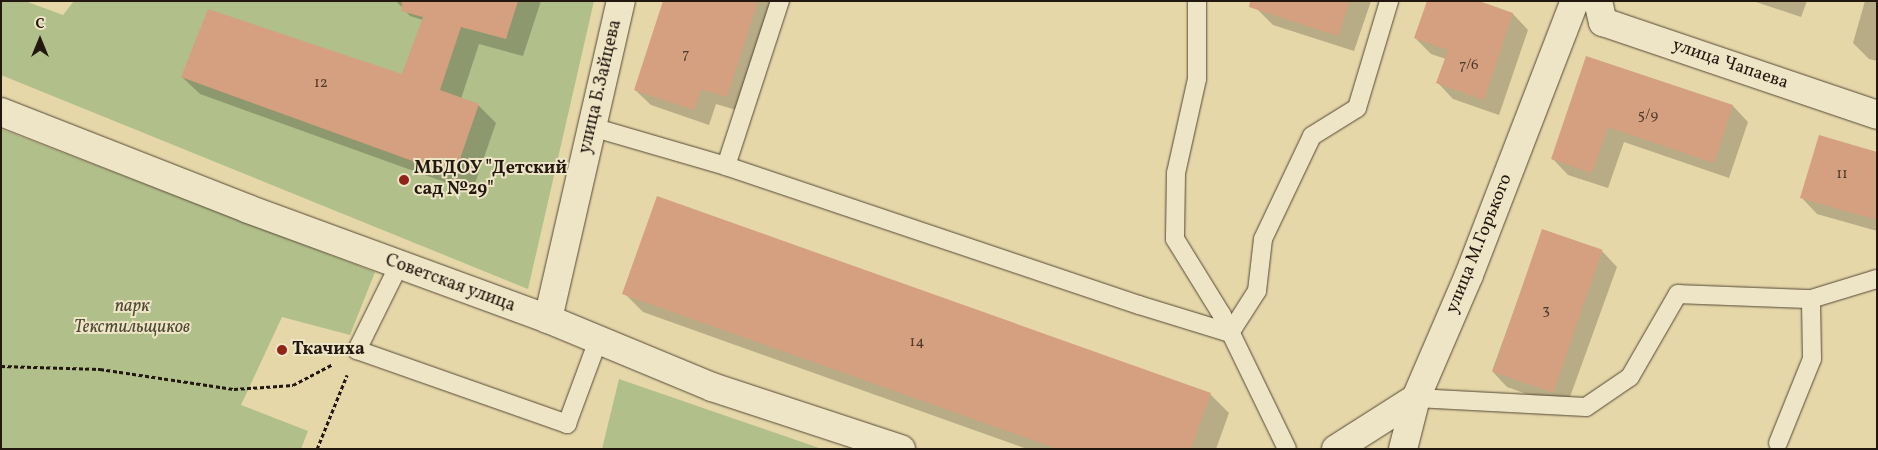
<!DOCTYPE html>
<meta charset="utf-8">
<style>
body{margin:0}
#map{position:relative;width:1878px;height:450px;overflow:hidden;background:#e5d7a8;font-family:Vollkorn,serif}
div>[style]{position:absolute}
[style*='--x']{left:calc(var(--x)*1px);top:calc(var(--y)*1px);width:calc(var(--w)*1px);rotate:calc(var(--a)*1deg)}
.green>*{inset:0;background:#b1bf8a}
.shadow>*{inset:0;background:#0003}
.building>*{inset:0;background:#d5a07f;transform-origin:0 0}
.path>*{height:3px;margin-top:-1.5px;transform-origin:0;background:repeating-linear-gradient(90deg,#231810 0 4px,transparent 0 6.5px)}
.roads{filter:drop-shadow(0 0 1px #544836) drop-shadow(0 0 1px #544836)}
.lane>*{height:18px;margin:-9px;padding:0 9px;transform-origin:9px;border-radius:9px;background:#eee5c6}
.street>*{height:28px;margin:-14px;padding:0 14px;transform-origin:14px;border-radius:14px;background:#eee5c6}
.dots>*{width:14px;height:14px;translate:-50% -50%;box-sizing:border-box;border:2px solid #eee5c6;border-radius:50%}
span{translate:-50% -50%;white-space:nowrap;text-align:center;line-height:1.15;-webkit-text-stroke:4px #eee5c6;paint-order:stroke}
.number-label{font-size:15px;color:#503a2c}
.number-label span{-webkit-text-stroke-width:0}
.street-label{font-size:18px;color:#231810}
.poi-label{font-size:18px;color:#231810;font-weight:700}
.left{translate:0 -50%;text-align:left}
.park-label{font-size:18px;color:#4e4a35;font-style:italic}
.frame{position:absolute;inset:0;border:2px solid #231810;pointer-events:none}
.north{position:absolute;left:15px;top:15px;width:50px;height:50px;-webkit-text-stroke:4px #eee5c6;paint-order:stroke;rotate:0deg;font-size:14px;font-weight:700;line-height:20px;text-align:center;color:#231810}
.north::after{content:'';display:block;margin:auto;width:18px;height:22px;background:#231810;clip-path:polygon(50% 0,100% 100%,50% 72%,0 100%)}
</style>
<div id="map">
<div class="green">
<div style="clip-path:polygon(1px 1px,25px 1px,63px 15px,74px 1px,594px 1px,528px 289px,1px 75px)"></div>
<div style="clip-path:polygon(1px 129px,375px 272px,350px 335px,282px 317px,241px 405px,308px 431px,301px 449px,1px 449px)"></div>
<div style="clip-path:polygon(619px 379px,822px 449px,602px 449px)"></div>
</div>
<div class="shadow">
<div style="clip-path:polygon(396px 1px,541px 1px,523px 56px,479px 44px,461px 99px,478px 105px,496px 123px,472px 192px,200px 94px,182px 77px,402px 75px,423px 20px,410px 16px)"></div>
<div style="clip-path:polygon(664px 1px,780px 1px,743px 112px,716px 104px,709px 125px,651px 105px,635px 90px)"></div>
<div style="clip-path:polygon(1260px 1px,1371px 1px,1354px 51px,1273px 25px,1257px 9px)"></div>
<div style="clip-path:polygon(1476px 1px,1513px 14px,1528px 30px,1499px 115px,1453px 99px,1438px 83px,1446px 59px,1431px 54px,1415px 38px)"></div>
<div style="clip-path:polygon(1753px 1px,1807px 1px,1801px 17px)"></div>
<div style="clip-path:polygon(1865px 1px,1877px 1px,1877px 61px,1869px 59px,1853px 43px)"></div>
<div style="clip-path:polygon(1587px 57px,1733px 106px,1748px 122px,1729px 178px,1624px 142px,1608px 188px,1568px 175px,1553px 159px)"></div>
<div style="clip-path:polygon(1877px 153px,1877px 231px,1817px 214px,1802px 198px)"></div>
<div style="clip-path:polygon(1543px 230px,1602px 251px,1617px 267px,1566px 408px,1507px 387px,1492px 371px)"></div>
<div style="clip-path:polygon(624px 293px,1210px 394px,1229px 413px,1216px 449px,1027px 449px,643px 312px)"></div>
</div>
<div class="building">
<div style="clip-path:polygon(402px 1px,518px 1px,506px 39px,461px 27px,440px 90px,479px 104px,454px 176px,181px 77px,208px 9px,402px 74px,423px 17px,401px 11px)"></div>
<div style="clip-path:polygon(663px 1px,758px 1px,727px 97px,701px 89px,694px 110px,634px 90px)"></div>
<div style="clip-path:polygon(1250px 1px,1350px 1px,1338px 36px,1249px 7px)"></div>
<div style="clip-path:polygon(1427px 1px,1479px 1px,1513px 13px,1484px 100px,1436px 83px,1448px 50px,1414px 38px)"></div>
<div style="clip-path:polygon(1586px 56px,1733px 105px,1714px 163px,1608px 127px,1592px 173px,1551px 159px)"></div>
<div style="clip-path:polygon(1819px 135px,1877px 152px,1877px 220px,1800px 198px)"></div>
<div style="clip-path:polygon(657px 196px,1211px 393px,1191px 449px,1058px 449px,622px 294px)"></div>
<div style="left:1542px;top:229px;width:64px;height:151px;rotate:19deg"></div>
</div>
<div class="path">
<div style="--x:1;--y:366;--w:99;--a:1.7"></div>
<div style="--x:100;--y:369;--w:135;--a:8.5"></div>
<div style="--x:234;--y:389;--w:59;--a:-3.9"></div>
<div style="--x:293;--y:385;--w:45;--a:-27.7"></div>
<div style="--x:317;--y:449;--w:80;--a:-67.9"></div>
</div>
<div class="roads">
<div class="lane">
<div style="--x:1197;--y:1;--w:78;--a:90"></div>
<div style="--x:1197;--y:79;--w:96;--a:102.6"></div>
<div style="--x:1176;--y:173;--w:66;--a:90.9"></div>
<div style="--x:1175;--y:239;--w:89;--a:58.3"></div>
<div style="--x:1222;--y:315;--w:149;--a:64.1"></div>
<div style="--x:592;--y:127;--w:140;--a:16.2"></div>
<div style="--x:726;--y:166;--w:174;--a:-71.9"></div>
<div style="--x:726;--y:166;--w:436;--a:18.6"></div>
<div style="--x:1139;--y:305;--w:95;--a:17.1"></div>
<div style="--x:1230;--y:333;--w:50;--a:-57.3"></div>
<div style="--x:1257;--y:291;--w:52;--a:-83.4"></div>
<div style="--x:1263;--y:239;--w:114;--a:-64.6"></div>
<div style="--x:1312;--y:136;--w:53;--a:-31.9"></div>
<div style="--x:1357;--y:108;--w:112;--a:-73.3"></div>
<div style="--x:399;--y:265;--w:95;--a:116.3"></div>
<div style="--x:357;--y:350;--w:223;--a:19.4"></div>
<div style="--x:567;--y:424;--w:90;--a:-69.7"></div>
<div style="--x:1416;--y:398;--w:170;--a:3"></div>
<div style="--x:1586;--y:407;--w:53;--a:-34.3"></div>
<div style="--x:1630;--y:377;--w:96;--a:-60"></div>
<div style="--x:1678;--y:294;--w:133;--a:2.2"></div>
<div style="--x:1778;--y:443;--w:91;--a:-68"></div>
<div style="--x:1812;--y:359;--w:60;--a:-91"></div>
<div style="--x:1811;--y:299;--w:69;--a:-16.9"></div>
</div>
<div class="street">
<div style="--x:1598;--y:1;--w:22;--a:77"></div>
<div style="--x:1603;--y:22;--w:289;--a:18.7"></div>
<div style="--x:1;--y:112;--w:265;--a:21.4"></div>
<div style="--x:248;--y:209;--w:320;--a:20.1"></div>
<div style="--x:548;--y:319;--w:178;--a:22.5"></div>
<div style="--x:712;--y:387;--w:199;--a:18.2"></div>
<div style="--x:548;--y:319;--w:326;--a:-77.1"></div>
<div style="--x:1336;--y:449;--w:95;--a:-32.5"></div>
<div style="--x:1416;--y:398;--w:134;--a:-66.7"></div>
<div style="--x:1469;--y:275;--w:294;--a:-68.9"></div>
<div style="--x:1403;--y:449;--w:53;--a:-75.7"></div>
</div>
</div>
<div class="dots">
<div style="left:404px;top:180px;background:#8f2418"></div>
<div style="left:282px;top:350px;background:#8f2418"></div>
</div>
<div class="number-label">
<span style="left:686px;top:55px">7</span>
<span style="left:1469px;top:66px">7/6</span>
<span style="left:321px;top:84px">12</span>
<span style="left:1648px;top:116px">5/9</span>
<span style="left:1842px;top:175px">11</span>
<span style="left:1546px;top:311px">3</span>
<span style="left:917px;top:343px">14</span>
</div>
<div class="street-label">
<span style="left:1730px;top:65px;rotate:19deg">улица Чапаева</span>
<span style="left:601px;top:87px;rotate:-77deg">улица Б.Зайцева</span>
<span style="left:1480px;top:244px;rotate:-68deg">улица М.Горького</span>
<span style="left:450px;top:284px;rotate:20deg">Советская улица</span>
</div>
<div class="poi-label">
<span class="left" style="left:414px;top:180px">МБДОУ "Детский<br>сад №29"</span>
<span class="left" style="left:292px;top:350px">Ткачиха</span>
</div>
<div class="park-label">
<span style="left:132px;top:318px">парк<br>Текстильщиков</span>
</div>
<div class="frame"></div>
<div class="north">С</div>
</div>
